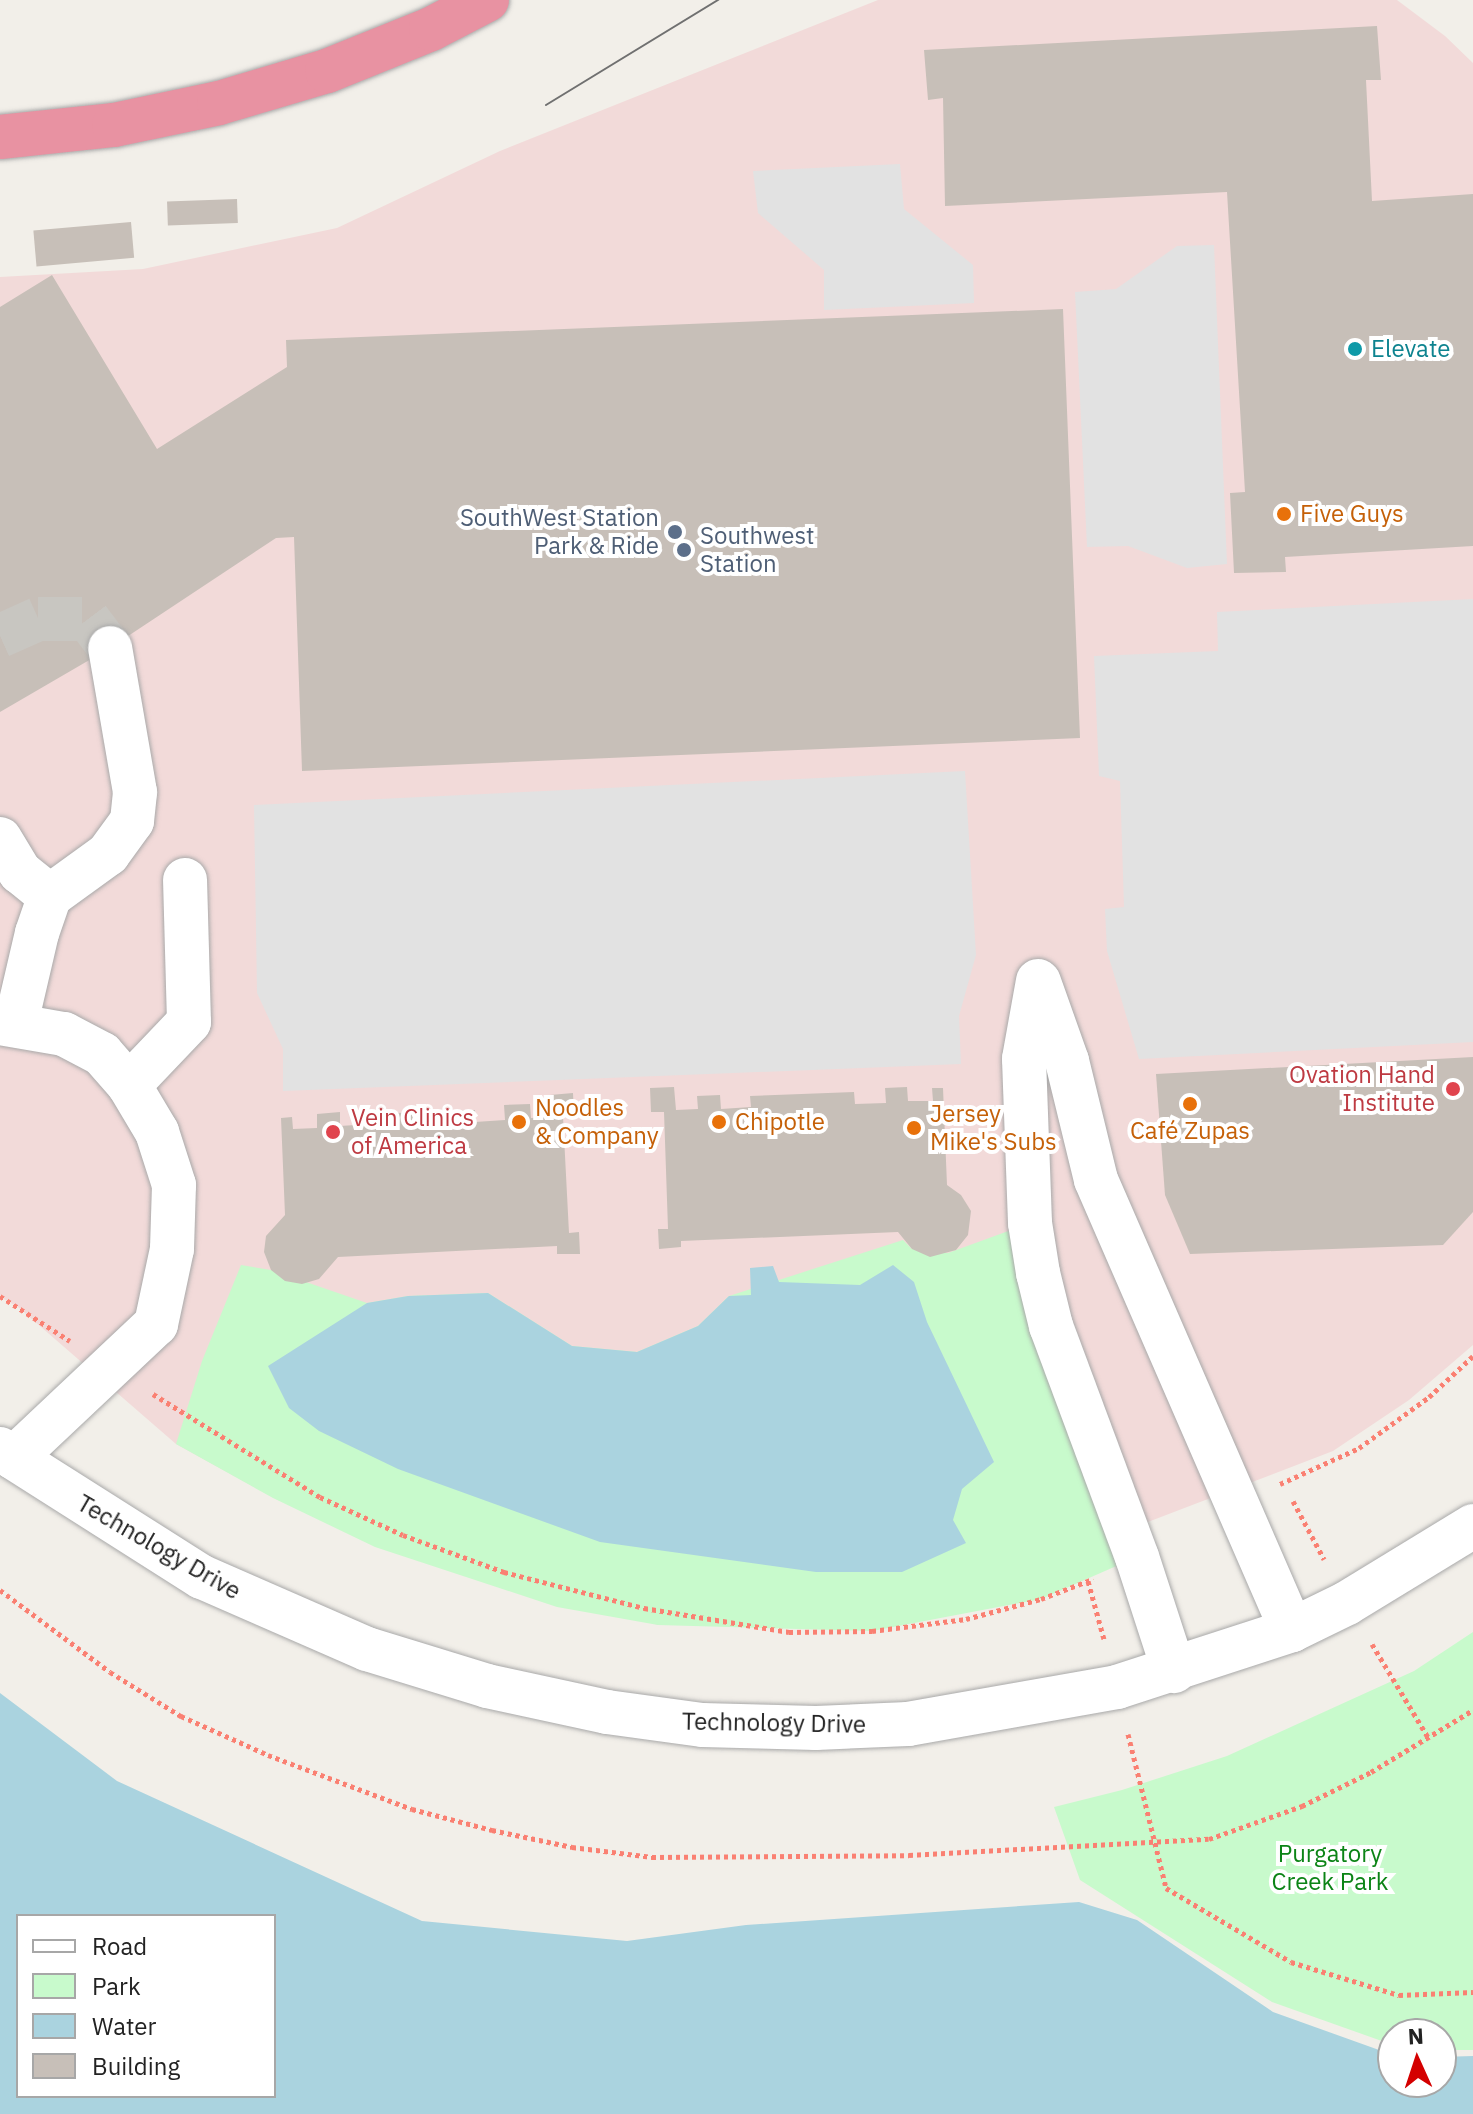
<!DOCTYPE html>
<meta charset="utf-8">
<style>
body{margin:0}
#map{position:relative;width:1473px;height:2114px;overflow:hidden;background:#f2efe9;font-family:"IBM Plex Sans",sans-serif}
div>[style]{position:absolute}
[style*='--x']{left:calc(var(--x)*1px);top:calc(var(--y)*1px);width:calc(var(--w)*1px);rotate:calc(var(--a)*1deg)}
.commercial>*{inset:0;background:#f2dad9}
.park>*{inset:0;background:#c8facc}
.parking>*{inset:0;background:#e2e2e2}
.water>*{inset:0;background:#aad3df}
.building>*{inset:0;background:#c7bfb8;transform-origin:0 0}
.minor-tunnel>*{height:44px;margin-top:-22px;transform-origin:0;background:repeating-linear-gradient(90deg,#c8c6c1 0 44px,transparent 0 66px)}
.path>*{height:5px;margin-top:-2.5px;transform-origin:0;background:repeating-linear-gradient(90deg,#fa8072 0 4px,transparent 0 8px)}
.roads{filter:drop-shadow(0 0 2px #a9a9a9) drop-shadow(0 0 2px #a9a9a9)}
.minor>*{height:44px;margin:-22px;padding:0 22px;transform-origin:22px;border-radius:22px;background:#fff}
.highway>*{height:44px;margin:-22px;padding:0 22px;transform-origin:22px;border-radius:22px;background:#e892a2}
.tram>*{height:2px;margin:-1px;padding:0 1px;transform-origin:1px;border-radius:1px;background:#707070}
.dots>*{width:22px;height:22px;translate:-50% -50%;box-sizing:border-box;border:4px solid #fff;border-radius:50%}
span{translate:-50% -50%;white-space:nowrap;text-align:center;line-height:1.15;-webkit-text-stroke:8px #fff;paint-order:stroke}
.culture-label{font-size:24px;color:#0d838f}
.left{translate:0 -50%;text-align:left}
.food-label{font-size:24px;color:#c56008}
.service-label{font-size:24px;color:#4e5e75}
.right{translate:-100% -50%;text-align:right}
.health-label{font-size:24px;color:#be3a42}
.street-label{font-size:24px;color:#222}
.park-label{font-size:24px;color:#0c8416}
.legend{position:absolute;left:16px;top:1914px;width:260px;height:184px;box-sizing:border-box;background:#fff;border:2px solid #a7a7a7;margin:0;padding:10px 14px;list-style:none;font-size:24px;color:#222}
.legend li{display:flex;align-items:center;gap:16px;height:40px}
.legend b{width:40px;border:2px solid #a7a7a7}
.north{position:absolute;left:1377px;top:2018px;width:80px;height:80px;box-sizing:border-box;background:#fff;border:2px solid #a7a7a7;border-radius:50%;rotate:357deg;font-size:22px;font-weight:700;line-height:32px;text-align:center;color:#222}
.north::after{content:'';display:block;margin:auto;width:28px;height:36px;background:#d40000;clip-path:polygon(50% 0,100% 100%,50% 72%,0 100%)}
</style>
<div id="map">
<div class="commercial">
<div style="clip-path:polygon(878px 0,1397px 0,1445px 36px,1473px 63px,1473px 1345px,1409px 1400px,1333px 1451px,1127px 1530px,658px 1625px,278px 1500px,176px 1444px,18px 1307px,0 1297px,0 277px,143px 269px,337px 228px,500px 151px)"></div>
</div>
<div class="park">
<div style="clip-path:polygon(1030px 1223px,1137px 1557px,1041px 1599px,872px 1631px,658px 1625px,557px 1607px,375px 1547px,273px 1498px,176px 1444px,202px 1361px,241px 1265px,271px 1270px,367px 1303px,408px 1296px,488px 1293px,572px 1346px,637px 1352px,698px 1326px,729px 1296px,903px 1240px,912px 1249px,948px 1253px)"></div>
<div style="clip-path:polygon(1473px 1632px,1473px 2050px,1441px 2050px,1441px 2034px,1393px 2034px,1393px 2045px,1272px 2002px,1080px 1880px,1054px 1807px,1122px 1790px,1227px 1756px,1414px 1671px)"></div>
</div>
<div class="parking">
<div style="clip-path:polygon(900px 164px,904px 209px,973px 265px,974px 303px,824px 310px,824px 270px,758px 213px,753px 171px)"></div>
<div style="clip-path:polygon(1214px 245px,1227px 564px,1187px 568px,1128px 546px,1087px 547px,1075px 292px,1116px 289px,1177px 246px)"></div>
<div style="clip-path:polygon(1473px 599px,1473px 1042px,1139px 1059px,1107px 951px,1105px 909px,1124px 907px,1120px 781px,1099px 776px,1094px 656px,1218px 651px,1217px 612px)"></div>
<div style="clip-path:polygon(965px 771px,976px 955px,959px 1016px,961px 1064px,283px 1091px,283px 1049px,257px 993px,254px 805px)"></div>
</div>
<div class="water">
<div style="clip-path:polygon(893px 1265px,914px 1282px,927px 1322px,994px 1462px,962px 1489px,953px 1520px,966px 1543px,902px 1572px,816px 1572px,600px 1542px,398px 1469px,319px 1431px,289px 1408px,268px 1366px,367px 1303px,408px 1296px,488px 1293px,572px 1346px,637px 1352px,698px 1326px,729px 1296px,751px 1295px,750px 1268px,773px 1266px,779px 1282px,860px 1285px)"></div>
<div style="clip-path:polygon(evenodd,0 1693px,117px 1781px,422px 1921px,627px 1941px,746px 1925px,1079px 1902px,1137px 1920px,1273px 2012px,1393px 2055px,1393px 2082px,1441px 2082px,1441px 2057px,1473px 2056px,1473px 2114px,0 2114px,0 1693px,274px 1916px,274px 2096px,18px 2096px,18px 1916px,274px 1916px)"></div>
</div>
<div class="building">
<div style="clip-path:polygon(1377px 26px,1381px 80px,1366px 80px,1372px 201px,1473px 194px,1473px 546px,1285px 557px,1286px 572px,1234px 573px,1230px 493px,1245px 492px,1227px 192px,945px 206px,943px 98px,928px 100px,924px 50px)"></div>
<div style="left:237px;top:199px;width:24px;height:70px;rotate:88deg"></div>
<div style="left:131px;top:222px;width:36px;height:98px;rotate:85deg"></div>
<div style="clip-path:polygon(52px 275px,157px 449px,287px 367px,286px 340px,1063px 309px,1080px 738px,302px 771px,294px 537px,276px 538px,110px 648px,0 712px,0 307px)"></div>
<div style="clip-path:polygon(1473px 1057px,1473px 1212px,1443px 1245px,1190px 1254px,1165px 1195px,1156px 1074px)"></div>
<div style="clip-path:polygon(674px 1087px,676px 1110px,698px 1109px,697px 1096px,720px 1095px,721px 1109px,751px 1107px,750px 1096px,854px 1092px,855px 1104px,886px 1103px,885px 1088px,907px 1087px,908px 1101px,933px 1101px,932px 1088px,943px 1088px,947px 1185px,961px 1195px,971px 1211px,968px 1235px,956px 1250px,930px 1257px,912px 1249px,898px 1232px,681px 1241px,681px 1247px,659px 1249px,658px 1229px,668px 1229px,664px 1112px,651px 1112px,650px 1088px)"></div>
<div style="clip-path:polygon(573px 1093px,574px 1116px,563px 1117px,569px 1233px,579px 1232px,580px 1254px,557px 1254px,557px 1246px,338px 1257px,319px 1279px,302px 1284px,285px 1281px,271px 1270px,264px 1252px,266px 1236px,285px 1215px,281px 1118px,292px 1117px,293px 1129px,317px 1128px,317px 1114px,340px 1112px,340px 1126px,371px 1124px,370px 1114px,475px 1110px,475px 1122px,505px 1120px,504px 1105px,530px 1104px,531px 1118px,551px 1117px,550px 1095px)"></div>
</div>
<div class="minor-tunnel">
<div style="--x:0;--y:636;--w:42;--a:-24.1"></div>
<div style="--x:38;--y:619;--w:50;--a:0"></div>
<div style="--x:88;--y:619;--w:36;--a:53"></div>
</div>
<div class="path">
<div style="--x:0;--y:1296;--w:83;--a:32.7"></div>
<div style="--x:153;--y:1394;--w:196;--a:31.7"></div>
<div style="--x:320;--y:1497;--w:91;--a:24.6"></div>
<div style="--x:403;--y:1535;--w:108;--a:20.1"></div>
<div style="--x:504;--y:1572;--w:145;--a:14.4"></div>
<div style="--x:644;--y:1608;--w:147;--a:9.4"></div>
<div style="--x:789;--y:1632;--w:83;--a:-0.7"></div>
<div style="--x:872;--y:1631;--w:95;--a:-7.3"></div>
<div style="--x:966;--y:1619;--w:78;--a:-14.9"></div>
<div style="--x:1041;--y:1599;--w:56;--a:-21"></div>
<div style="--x:1280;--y:1484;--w:87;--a:-24.5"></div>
<div style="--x:1359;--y:1448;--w:87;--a:-36.1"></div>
<div style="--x:1429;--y:1397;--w:60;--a:-43"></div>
<div style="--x:1293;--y:1501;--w:66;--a:61.9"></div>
<div style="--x:1088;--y:1581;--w:60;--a:74.6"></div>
<div style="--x:0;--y:1590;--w:137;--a:36.7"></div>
<div style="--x:110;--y:1672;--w:84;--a:31.8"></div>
<div style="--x:181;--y:1716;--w:95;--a:24.1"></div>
<div style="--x:268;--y:1755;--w:154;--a:20.6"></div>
<div style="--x:412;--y:1809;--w:83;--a:14.7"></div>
<div style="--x:492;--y:1830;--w:82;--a:12"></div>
<div style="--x:572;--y:1847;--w:81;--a:7.1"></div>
<div style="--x:652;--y:1857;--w:257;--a:-0.4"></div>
<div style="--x:909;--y:1855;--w:300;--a:-3.1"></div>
<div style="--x:1209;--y:1839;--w:99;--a:-19.5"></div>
<div style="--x:1302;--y:1806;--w:77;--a:-26.2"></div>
<div style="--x:1371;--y:1772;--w:119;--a:-31.3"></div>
<div style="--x:1372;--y:1644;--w:111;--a:59"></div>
<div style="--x:1128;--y:1734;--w:159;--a:76.1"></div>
<div style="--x:1166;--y:1888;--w:145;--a:30.6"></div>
<div style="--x:1291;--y:1962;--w:113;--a:17"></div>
<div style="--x:1399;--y:1995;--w:74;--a:-2.3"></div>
</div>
<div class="roads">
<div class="minor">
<div style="--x:0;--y:839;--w:39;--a:59"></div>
<div style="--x:20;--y:872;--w:38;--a:39"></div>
<div style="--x:1038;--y:981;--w:79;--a:100.2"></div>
<div style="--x:1024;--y:1059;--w:164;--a:87.9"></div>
<div style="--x:1030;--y:1223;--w:51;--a:80.9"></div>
<div style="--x:1038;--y:1273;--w:55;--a:76.2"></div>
<div style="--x:1051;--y:1326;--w:246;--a:69.6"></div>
<div style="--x:1137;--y:1557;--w:120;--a:72"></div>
<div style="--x:1039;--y:982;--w:84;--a:70.5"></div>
<div style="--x:1067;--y:1061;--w:122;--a:76.3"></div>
<div style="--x:1096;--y:1180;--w:491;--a:66.5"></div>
<div style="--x:0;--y:1023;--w:65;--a:9.8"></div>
<div style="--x:64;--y:1034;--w:43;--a:27.8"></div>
<div style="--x:102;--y:1054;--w:41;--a:48.9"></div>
<div style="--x:129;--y:1085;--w:55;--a:59.2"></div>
<div style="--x:157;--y:1132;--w:56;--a:72.2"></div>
<div style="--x:174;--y:1185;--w:64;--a:91.8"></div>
<div style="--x:172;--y:1249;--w:77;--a:102"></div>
<div style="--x:156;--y:1324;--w:195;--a:136.7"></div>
<div style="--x:16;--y:1023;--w:92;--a:-76.9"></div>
<div style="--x:37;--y:933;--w:39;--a:-71"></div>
<div style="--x:50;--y:896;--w:72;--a:-35.9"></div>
<div style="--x:108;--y:854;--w:41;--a:-54"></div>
<div style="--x:132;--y:821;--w:29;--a:-84"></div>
<div style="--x:135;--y:792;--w:146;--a:-99.8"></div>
<div style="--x:129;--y:1085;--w:87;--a:-46.4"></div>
<div style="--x:189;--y:1022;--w:142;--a:-91.6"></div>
<div style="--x:0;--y:1449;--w:239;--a:32.4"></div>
<div style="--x:202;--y:1577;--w:180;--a:23.6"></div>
<div style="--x:367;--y:1649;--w:126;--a:17.1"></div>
<div style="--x:487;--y:1686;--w:123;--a:12.2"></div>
<div style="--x:607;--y:1712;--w:96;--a:7.8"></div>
<div style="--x:702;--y:1725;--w:114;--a:1.5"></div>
<div style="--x:816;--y:1728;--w:92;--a:-2.5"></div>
<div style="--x:908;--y:1724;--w:212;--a:-10"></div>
<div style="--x:1117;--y:1687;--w:184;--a:-18"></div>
<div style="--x:1292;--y:1630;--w:61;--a:-26.1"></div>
<div style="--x:1347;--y:1603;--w:148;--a:-31.4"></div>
</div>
<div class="highway">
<div style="--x:0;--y:137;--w:115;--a:-6"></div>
<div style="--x:114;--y:125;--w:107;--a:-11.8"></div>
<div style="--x:219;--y:103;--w:113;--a:-16.5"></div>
<div style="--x:327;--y:71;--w:112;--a:-22"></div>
<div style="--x:431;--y:29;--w:63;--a:-27.4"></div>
</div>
</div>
<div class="tram">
<div style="--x:546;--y:105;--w:202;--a:-31.4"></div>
</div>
<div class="dots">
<div style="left:1355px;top:349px;background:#0f9aa8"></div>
<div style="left:1284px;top:514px;background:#e8710a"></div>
<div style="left:675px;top:532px;background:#5c6f8a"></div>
<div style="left:684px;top:550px;background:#5c6f8a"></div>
<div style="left:1453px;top:1089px;background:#e0444e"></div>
<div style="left:1190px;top:1104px;background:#e8710a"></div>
<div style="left:519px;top:1122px;background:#e8710a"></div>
<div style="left:719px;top:1122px;background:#e8710a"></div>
<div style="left:914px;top:1128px;background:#e8710a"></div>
<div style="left:333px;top:1132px;background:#e0444e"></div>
</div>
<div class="culture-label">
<span class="left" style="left:1371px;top:349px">Elevate</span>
</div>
<div class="food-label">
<span class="left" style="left:1300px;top:514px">Five Guys</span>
<span class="left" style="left:535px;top:1122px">Noodles<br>&amp; Company</span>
<span class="left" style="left:930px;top:1128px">Jersey<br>Mike's Subs</span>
<span class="left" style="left:735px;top:1122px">Chipotle</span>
<span style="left:1190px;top:1131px">Café Zupas</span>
</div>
<div class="service-label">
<span class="right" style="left:659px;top:532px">SouthWest Station<br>Park &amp; Ride</span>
<span class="left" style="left:700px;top:550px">Southwest<br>Station</span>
</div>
<div class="health-label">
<span class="right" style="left:1435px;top:1089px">Ovation Hand<br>Institute</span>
<span class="left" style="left:351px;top:1132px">Vein Clinics<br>of America</span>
</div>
<div class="street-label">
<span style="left:159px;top:1547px;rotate:30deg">Technology Drive</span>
<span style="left:774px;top:1723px;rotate:1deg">Technology Drive</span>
</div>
<div class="park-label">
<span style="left:1330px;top:1868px">Purgatory<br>Creek Park</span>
</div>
<ul class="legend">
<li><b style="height:10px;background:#fff"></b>Road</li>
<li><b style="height:22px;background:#c8facc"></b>Park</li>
<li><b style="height:22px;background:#aad3df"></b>Water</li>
<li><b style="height:22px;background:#c7bfb8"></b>Building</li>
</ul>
<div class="north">N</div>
</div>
